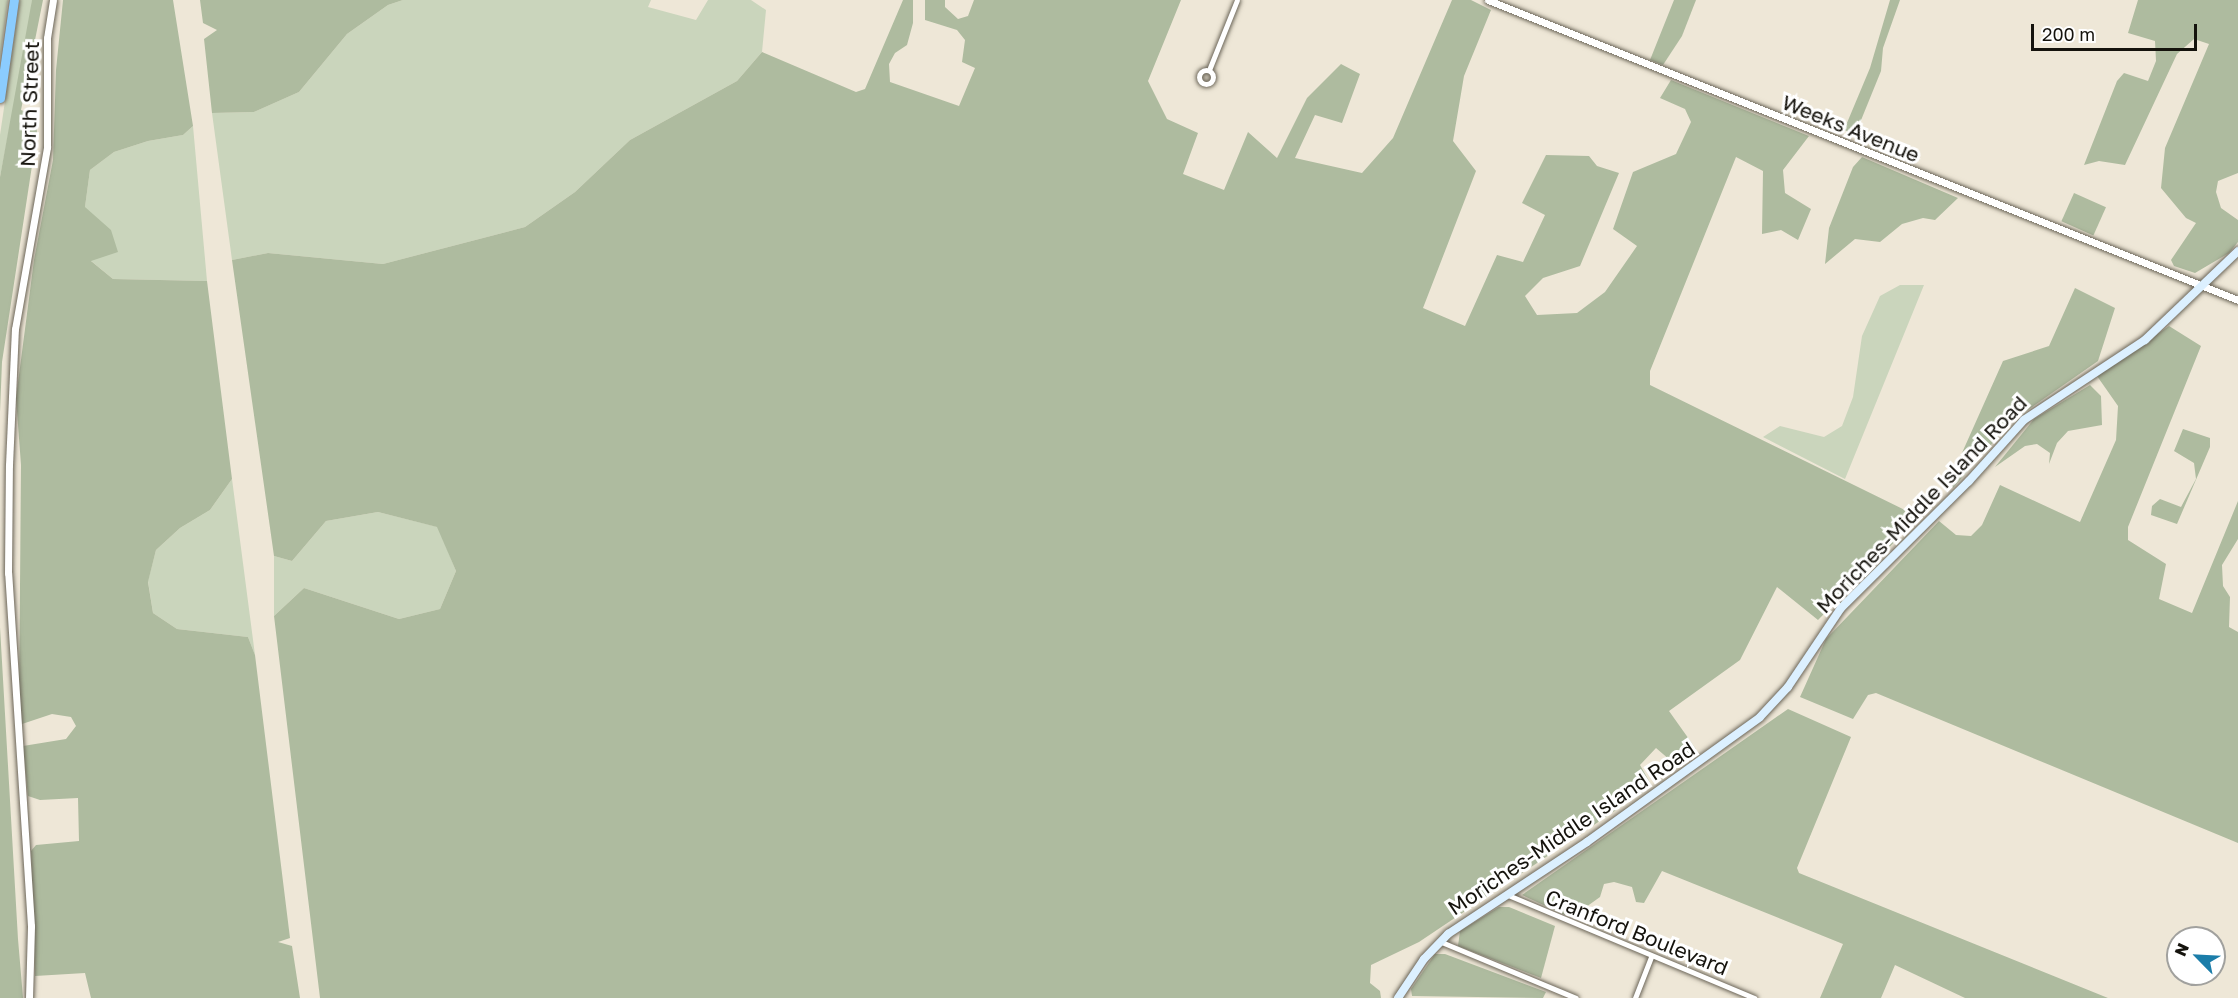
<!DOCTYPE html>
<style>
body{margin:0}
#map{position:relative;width:2238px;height:998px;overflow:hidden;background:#eee7d7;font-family:"Golos Text",sans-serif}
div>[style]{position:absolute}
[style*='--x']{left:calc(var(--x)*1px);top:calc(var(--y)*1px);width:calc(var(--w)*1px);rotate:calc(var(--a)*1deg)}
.green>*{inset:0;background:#cad5bc}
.forest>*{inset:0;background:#aebb9f;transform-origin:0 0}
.roads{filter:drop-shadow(0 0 2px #6b6558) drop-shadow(0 0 2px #6b6558)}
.minor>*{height:5px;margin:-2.5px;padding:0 2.5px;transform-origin:2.5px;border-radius:2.5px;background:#fff}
.minor>.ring{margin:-2.5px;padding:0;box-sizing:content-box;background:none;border:5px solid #fff;border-radius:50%}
.tertiary>*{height:7px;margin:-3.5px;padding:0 3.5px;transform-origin:3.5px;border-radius:3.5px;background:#fff}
.secondary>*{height:8px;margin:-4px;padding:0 4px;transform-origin:4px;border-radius:4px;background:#dcf0ff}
.motorway>*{height:9px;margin:-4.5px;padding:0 4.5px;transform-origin:4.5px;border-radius:4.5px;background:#8bccfe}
span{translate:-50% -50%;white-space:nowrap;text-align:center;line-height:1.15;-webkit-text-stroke:6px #fff;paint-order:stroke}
.street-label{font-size:21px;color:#15130d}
.north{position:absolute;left:2166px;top:926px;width:60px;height:60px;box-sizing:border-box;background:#fff;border:2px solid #a1a19e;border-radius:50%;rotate:294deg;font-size:16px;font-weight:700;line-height:24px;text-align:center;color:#15130d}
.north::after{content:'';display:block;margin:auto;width:21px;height:27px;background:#1b7da9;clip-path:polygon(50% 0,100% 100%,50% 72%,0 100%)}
.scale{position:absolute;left:2031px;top:24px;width:166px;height:27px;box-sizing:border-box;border:3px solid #15130d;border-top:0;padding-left:8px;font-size:18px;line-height:21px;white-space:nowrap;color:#15130d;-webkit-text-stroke:4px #fff;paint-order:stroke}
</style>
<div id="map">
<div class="green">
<div style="clip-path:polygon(0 0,8px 0,0 59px)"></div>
<div style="clip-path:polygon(20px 0,32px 0,31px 17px,0 177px,0 135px)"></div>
<div style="clip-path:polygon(403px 0,651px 0,648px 7px,696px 20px,708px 0,751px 0,766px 10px,762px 52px,737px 81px,630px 140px,575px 192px,525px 227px,383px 264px,268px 253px,232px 260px,212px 113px,254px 112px,299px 92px,347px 34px,388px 5px)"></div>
<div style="clip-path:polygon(193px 126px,207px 281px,113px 279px,90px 260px,85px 207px,90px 170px,114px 152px,148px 141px,183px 135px)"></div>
<div style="clip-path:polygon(1900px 285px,1924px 285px,1845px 479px,1763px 437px,1780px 426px,1824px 437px,1842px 426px,1853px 397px,1862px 336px,1880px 296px)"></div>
<div style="clip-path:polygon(232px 479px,255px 655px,248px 637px,177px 629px,153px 613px,148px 581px,156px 550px,180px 528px,210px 510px)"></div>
<div style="clip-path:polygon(378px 512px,438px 527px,456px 571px,440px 609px,399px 619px,304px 588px,274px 616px,274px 556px,292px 561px,326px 521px)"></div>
</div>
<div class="forest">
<div style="clip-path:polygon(32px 0,43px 0,21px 110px,36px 116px,37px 133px,2px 362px,0 412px,0 177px)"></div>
<div style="clip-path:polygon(63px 0,173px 0,193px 126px,183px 135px,148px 141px,114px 152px,90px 170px,85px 207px,111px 230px,118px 252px,91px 261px,113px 279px,207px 281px,232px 479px,210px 510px,180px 528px,156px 550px,148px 582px,153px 613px,177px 629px,248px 637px,255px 655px,290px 938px,278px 942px,292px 946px,300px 998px,91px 998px,85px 973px,35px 976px,31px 851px,36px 845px,79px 841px,78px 798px,40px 800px,28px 796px,23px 746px,66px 739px,76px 726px,71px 717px,52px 714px,22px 724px,19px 709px,21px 465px,16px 398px,34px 260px,53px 160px,56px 70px)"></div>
<div style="clip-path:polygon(200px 0,403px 0,388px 5px,347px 34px,299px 92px,254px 112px,212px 113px,204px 39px,217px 30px,203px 23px)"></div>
<div style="clip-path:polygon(903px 0,913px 0,913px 23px,907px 45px,895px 53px,889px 64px,890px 82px,959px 106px,975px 68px,962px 62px,965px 40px,957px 30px,925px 20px,925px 0,945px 0,945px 7px,958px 19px,968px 16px,974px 0,1181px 0,1148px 81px,1167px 119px,1198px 133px,1183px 174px,1224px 190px,1248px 132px,1277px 158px,1307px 98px,1341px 64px,1360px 74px,1342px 123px,1315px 115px,1295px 158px,1362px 173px,1393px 138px,1452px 0,1471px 0,1491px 10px,1464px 76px,1453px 141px,1476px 171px,1423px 308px,1465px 326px,1497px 255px,1523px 262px,1545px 215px,1522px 203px,1546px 155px,1589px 156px,1597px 166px,1619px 173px,1580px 266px,1543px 278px,1525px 296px,1537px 315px,1577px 313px,1605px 292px,1637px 246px,1613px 229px,1633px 172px,1676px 154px,1691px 122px,1685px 109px,1660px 98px,1671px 80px,1809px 136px,1783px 170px,1785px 193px,1811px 209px,1798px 240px,1781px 230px,1762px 234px,1763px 171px,1736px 157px,1650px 371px,1650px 385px,1913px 514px,1911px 525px,1818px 620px,1777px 587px,1740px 660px,1669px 711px,1696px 749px,1677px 766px,1656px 748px,1640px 765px,1652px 786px,1419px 942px,1371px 965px,1370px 983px,1380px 991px,1381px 998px,320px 998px,274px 616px,304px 588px,399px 619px,440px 609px,456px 571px,437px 527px,378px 512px,326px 521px,292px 561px,274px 556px,232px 260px,268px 253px,383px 264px,525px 227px,575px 192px,630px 140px,737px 81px,762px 52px,856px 92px,865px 89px)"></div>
<div style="clip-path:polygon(1674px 0,1696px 0,1682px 36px,1663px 65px,1650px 60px)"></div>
<div style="clip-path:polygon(1890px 0,1900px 0,1883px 48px,1881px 71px,1855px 135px,1844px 130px,1870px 68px)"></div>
<div style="clip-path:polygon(2138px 0,2238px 0,2238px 173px,2218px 181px,2216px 192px,2221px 208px,2238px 220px,2238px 242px,2229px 253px,2195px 273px,2174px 266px,2171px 260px,2196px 223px,2186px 218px,2161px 188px,2165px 148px,2209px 44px,2194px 39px,2177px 54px,2125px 165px,2099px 161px,2084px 165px,2117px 81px,2124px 73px,2148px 81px,2156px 61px,2155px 41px,2128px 33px)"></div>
<div style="clip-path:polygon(1862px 157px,1958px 198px,1935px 220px,1923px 218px,1902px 224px,1880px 242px,1855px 239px,1825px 264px,1829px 228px,1853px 167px)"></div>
<div style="left:2074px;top:193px;width:35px;height:31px;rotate:24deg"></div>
<div style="clip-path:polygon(2075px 288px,2115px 308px,2098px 361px,2012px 421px,1953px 488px,1949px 482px,2003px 361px,2049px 346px)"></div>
<div style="clip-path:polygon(2169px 326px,2201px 346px,2128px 527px,2128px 540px,2166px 564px,2159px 599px,2192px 613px,2238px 501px,2238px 539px,2222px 565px,2223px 586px,2230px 597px,2229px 627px,2238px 632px,2238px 843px,1876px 693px,1868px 695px,1853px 719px,1800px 697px,1826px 639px,1939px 521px,1956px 535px,1971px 536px,1982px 525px,2000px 485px,2080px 522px,2116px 440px,2118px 406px,2097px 376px)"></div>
<div style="clip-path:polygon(2090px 385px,2101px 396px,2102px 425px,2068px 431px,2057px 443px,2049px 464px,2050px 453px,2037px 444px,2025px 446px,1995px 467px,2034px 419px)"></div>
<div style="clip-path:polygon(2183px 429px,2210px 438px,2210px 447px,2177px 524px,2151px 515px,2152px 506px,2160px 499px,2181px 507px,2196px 479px,2194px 463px,2174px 451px)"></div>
<div style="clip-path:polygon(0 627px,18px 939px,23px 998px,0 998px)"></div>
<div style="clip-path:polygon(1788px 709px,1851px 737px,1797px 868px,1799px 873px,2108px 998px,1965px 998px,1895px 965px,1881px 998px,1820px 998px,1843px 944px,1662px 871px,1644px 903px,1636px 902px,1632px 887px,1614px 882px,1604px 884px,1600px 897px,1586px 907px,1565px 915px,1522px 895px)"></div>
<div style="clip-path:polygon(1499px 907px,1509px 907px,1555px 926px,1541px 978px,1458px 946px,1460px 931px)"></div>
<div style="clip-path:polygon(1435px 954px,1445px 954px,1546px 992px,1543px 998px,1412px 996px,1411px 989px)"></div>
</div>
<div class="roads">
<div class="minor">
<div class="ring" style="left:1199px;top:70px;width:9px;height:9px"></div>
<div style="--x:1209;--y:70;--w:75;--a:-68.2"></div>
<div style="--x:1508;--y:895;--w:267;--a:22.7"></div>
<div style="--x:1439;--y:941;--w:148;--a:22.6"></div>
<div style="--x:1635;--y:998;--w:44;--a:-68.7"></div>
</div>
<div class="tertiary">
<div style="--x:1488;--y:0;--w:808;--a:21.8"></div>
<div style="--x:29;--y:998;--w:72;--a:-88.4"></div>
<div style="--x:31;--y:926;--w:354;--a:-93.7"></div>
<div style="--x:8;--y:573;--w:108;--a:-89.5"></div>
<div style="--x:9;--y:465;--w:136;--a:-87.5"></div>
<div style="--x:15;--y:329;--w:185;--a:-80"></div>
<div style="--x:47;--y:147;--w:109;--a:-90"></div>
<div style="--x:47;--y:38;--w:38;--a:-81"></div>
</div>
<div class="secondary">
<div style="--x:1398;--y:998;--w:47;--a:-56.3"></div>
<div style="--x:1424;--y:959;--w:35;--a:-46"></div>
<div style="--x:1448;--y:934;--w:167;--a:-33.5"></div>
<div style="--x:1587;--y:842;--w:213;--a:-35.8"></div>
<div style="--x:1760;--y:717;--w:41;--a:-47"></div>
<div style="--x:1788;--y:687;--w:95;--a:-56.1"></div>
<div style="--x:1841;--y:608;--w:180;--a:-44.8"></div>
<div style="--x:1969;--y:481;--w:82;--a:-48"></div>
<div style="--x:2024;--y:420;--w:145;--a:-33.5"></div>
<div style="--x:2145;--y:340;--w:129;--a:-43.7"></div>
</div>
<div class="motorway">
<div style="--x:0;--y:98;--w:99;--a:-81.9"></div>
</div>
</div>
<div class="street-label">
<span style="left:29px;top:104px;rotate:-88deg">North Street</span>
<span style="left:1851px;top:128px;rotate:22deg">Weeks Avenue</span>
<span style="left:1921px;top:504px;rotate:-46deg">Moriches-Middle Island Road</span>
<span style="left:1571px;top:828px;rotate:-34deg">Moriches-Middle Island Road</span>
<span style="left:1637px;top:932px;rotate:22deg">Cranford Boulevard</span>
</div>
<div class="north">N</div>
<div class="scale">200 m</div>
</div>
